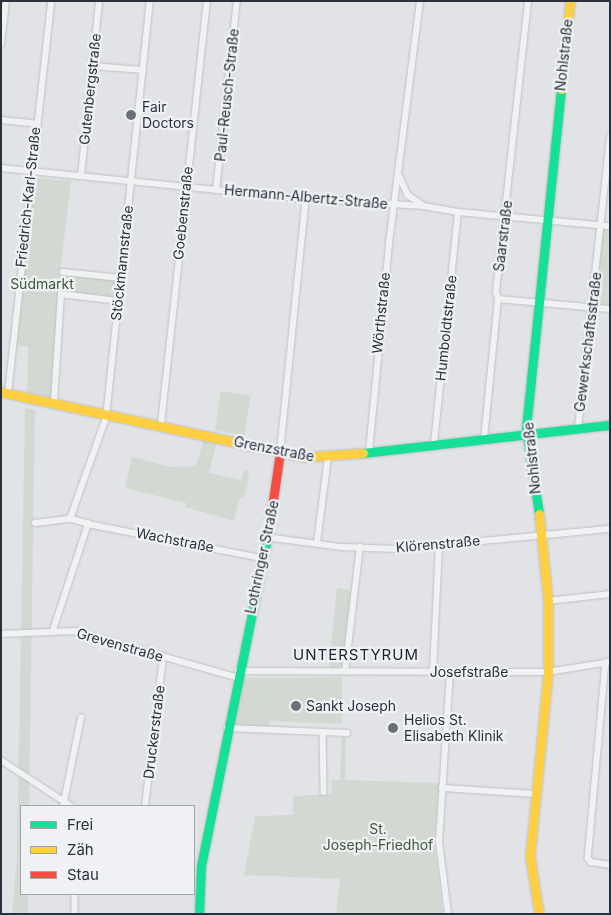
<!DOCTYPE html>
<meta charset="utf-8">
<style>
body{margin:0}
#map{position:relative;width:611px;height:915px;overflow:hidden;background:#e1e3e6;font-family:Inter,sans-serif}
div>[style]{position:absolute}
[style*='--x']{left:calc(var(--x)*1px);top:calc(var(--y)*1px);width:calc(var(--w)*1px);rotate:calc(var(--a)*1deg)}
.green>*{inset:0;background:#d2d9d2;transform-origin:0 0}
.roads{filter:drop-shadow(0 0 1px #c0c1c4) drop-shadow(0 0 1px #c0c1c4)}
.street>*{height:5.5px;margin:-2.75px;padding:0 2.75px;transform-origin:2.75px;border-radius:2.75px;background:#f0f1f3}
.fast>*{height:9px;margin:-4.5px;padding:0 4.5px;transform-origin:4.5px;border-radius:4.5px;background:#16e098}
.slow>*{height:9px;margin:-4.5px;padding:0 4.5px;transform-origin:4.5px;border-radius:4.5px;background:#ffcf43}
.jam>*{height:9px;margin:-4.5px;padding:0 4.5px;transform-origin:4.5px;border-radius:4.5px;background:#f24e42}
.dots>*{width:14px;height:14px;translate:-50% -50%;box-sizing:border-box;border:2px solid #eff1f5;border-radius:50%}
span{translate:-50% -50%;white-space:nowrap;text-align:center;line-height:1.15;-webkit-text-stroke:4.5px #eff1f5;paint-order:stroke}
.street-label{font-size:14px;color:#2a313d}
.poi-label{font-size:14px;color:#2a313d}
.left{translate:0 -50%;text-align:left}
.park-label{font-size:14px;color:#3e5739}
.neighbourhood-label{font-size:15px;color:#1c222e;letter-spacing:1px}
.frame{position:absolute;inset:0;border:2px solid #2a313d;pointer-events:none}
.legend{position:absolute;left:20px;top:805px;width:175px;height:90px;box-sizing:border-box;background:#eff1f5;border:1px solid #a0a4ab;margin:0;padding:6px 9px;list-style:none;font-size:15px;color:#2a313d}
.legend li{display:flex;align-items:center;gap:10px;height:25px}
.legend b{width:25px;border:1px solid #a0a4ab}
</style>
<div id="map">
<div class="green">
<div style="clip-path:polygon(34px 178px,71px 181px,60px 273px,118px 278px,118px 301px,61px 295px,54px 402px,27px 397px,28px 347px,13px 345px)"></div>
<div style="clip-path:polygon(601px 225px,610px 226px,610px 309px,590px 308px)"></div>
<div style="left:221px;top:391px;width:30px;height:40px;rotate:9deg"></div>
<div style="clip-path:polygon(25px 408px,35px 410px,29px 806px,21px 806px,21px 894px,28px 894px,28px 914px,12px 914px,17px 857px)"></div>
<div style="clip-path:polygon(205px 435px,218px 437px,209px 473px,241px 480px,244px 470px,248px 471px,249px 480px,243px 499px,239px 499px,234px 521px,185px 507px,186px 503px,125px 488px,132px 457px,171px 467px,196px 466px)"></div>
<div style="clip-path:polygon(337px 588px,353px 591px,343px 667px,329px 667px)"></div>
<div style="clip-path:polygon(342px 677px,342px 724px,269px 721px,268px 728px,234px 726px,241px 701px,242px 678px)"></div>
<div style="clip-path:polygon(342px 737px,346px 738px,345px 780px,440px 783px,434px 839px,443px 914px,336px 914px,340px 879px,244px 875px,255px 816px,293px 815px,293px 796px,332px 794px,331px 780px,340px 780px)"></div>
</div>
<div class="roads">
<div class="street">
<div style="--x:1;--y:45;--w:44;--a:-83.5"></div>
<div style="--x:92;--y:66;--w:51;--a:4.5"></div>
<div style="--x:1;--y:120;--w:36;--a:6"></div>
<div style="--x:1;--y:168;--w:295;--a:5.8"></div>
<div style="--x:294;--y:198;--w:130;--a:3.5"></div>
<div style="--x:424;--y:206;--w:35;--a:10"></div>
<div style="--x:458;--y:212;--w:153;--a:5.3"></div>
<div style="--x:81;--y:176;--w:176;--a:-84.1"></div>
<div style="--x:400;--y:177;--w:20;--a:66"></div>
<div style="--x:408;--y:195;--w:18;--a:34"></div>
<div style="--x:216;--y:190;--w:190;--a:-83.7"></div>
<div style="--x:63;--y:272;--w:58;--a:5.9"></div>
<div style="--x:498;--y:299;--w:112;--a:5.1"></div>
<div style="--x:8;--y:393;--w:394;--a:-83.7"></div>
<div style="--x:54;--y:402;--w:108;--a:-86.3"></div>
<div style="--x:61;--y:294;--w:57;--a:7"></div>
<div style="--x:161;--y:424;--w:425;--a:-83.8"></div>
<div style="--x:578;--y:428;--w:294;--a:-83.7"></div>
<div style="--x:484;--y:439;--w:141;--a:-84.3"></div>
<div style="--x:498;--y:299;--w:7;--a:-106"></div>
<div style="--x:496;--y:292;--w:293;--a:-83.7"></div>
<div style="--x:434;--y:444;--w:233;--a:-84.1"></div>
<div style="--x:280;--y:452;--w:255;--a:-84.2"></div>
<div style="--x:369;--y:452;--w:210;--a:-84.5"></div>
<div style="--x:389;--y:243;--w:244;--a:-82.7"></div>
<div style="--x:35;--y:523;--w:35;--a:-7"></div>
<div style="--x:88;--y:524;--w:177;--a:11.1"></div>
<div style="--x:266;--y:537;--w:76;--a:7.6"></div>
<div style="--x:341;--y:547;--w:56;--a:2"></div>
<div style="--x:397;--y:549;--w:214;--a:-5.4"></div>
<div style="--x:317;--y:543;--w:87;--a:-82.7"></div>
<div style="--x:548;--y:601;--w:62;--a:-6.4"></div>
<div style="--x:53;--y:630;--w:112;--a:-71.7"></div>
<div style="--x:88;--y:524;--w:19;--a:-164"></div>
<div style="--x:70;--y:519;--w:107;--a:-70.4"></div>
<div style="--x:106;--y:418;--w:419;--a:-84"></div>
<div style="--x:1;--y:634;--w:73;--a:-2.4"></div>
<div style="--x:74;--y:631;--w:168;--a:15.9"></div>
<div style="--x:606;--y:662;--w:197;--a:95.2"></div>
<div style="--x:588;--y:858;--w:5;--a:53"></div>
<div style="--x:591;--y:862;--w:19;--a:9"></div>
<div style="--x:238;--y:671;--w:310;--a:0.2"></div>
<div style="--x:548;--y:672;--w:63;--a:-9.2"></div>
<div style="--x:345;--y:672;--w:126;--a:-83.2"></div>
<div style="--x:433;--y:672;--w:128;--a:-87.3"></div>
<div style="--x:227;--y:728;--w:120;--a:2.4"></div>
<div style="--x:323;--y:732;--w:60;--a:89"></div>
<div style="--x:1;--y:760;--w:84;--a:33.3"></div>
<div style="--x:442;--y:788;--w:94;--a:3.7"></div>
<div style="--x:63;--y:806;--w:90;--a:-78.4"></div>
<div style="--x:145;--y:806;--w:150;--a:-83.1"></div>
<div style="--x:75;--y:894;--w:20;--a:90"></div>
<div style="--x:448;--y:914;--w:73;--a:-97.1"></div>
<div style="--x:439;--y:842;--w:170;--a:-86.3"></div>
</div>
<div class="fast">
<div style="--x:363;--y:453;--w:249;--a:-6.5"></div>
<div style="--x:539;--y:514;--w:87;--a:-98.6"></div>
<div style="--x:526;--y:428;--w:341;--a:-84.1"></div>
<div style="--x:199;--y:914;--w:48;--a:-87.6"></div>
<div style="--x:201;--y:866;--w:345;--a:-78.6"></div>
</div>
<div class="slow">
<div style="--x:561;--y:89;--w:88;--a:-84.2"></div>
<div style="--x:1;--y:392;--w:310;--a:12.1"></div>
<div style="--x:304;--y:457;--w:59;--a:-3.9"></div>
<div style="--x:539;--y:514;--w:87;--a:84.1"></div>
<div style="--x:548;--y:601;--w:71;--a:90"></div>
<div style="--x:548;--y:672;--w:186;--a:95.6"></div>
<div style="--x:530;--y:857;--w:58;--a:81"></div>
</div>
<div class="jam">
<div style="--x:269;--y:528;--w:77;--a:-81.8"></div>
</div>
</div>
<div class="dots">
<div style="left:131px;top:115px;background:#6a6f78"></div>
<div style="left:296px;top:706px;background:#6a6f78"></div>
<div style="left:393px;top:728px;background:#6a6f78"></div>
</div>
<div class="street-label">
<span style="left:564px;top:55px;rotate:-84deg">Nohlstraße</span>
<span style="left:90px;top:89px;rotate:-84deg">Gutenbergstraße</span>
<span style="left:227px;top:95px;rotate:-84deg">Paul-Reusch-Straße</span>
<span style="left:28px;top:197px;rotate:-84deg">Friedrich-Karl-Straße</span>
<span style="left:306px;top:197px;rotate:5deg">Hermann-Albertz-Straße</span>
<span style="left:183px;top:213px;rotate:-84deg">Goebenstraße</span>
<span style="left:503px;top:236px;rotate:-83deg">Saarstraße</span>
<span style="left:122px;top:263px;rotate:-84deg">Stöckmannstraße</span>
<span style="left:381px;top:313px;rotate:-84deg">Wörthstraße</span>
<span style="left:446px;top:328px;rotate:-84deg">Humboldtstraße</span>
<span style="left:588px;top:342px;rotate:-83deg">Gewerkschaftsstraße</span>
<span style="left:274px;top:449px;rotate:11deg">Grenzstraße</span>
<span style="left:532px;top:458px;rotate:-96deg">Nohlstraße</span>
<span style="left:175px;top:540px;rotate:11deg">Wachstraße</span>
<span style="left:438px;top:544px;rotate:-5deg">Klörenstraße</span>
<span style="left:262px;top:557px;rotate:-78deg">Lothringer Straße</span>
<span style="left:120px;top:645px;rotate:16deg">Grevenstraße</span>
<span style="left:469px;top:672px">Josefstraße</span>
<span style="left:154px;top:732px;rotate:-83deg">Druckerstraße</span>
</div>
<div class="poi-label">
<span class="left" style="left:142px;top:115px">Fair<br>Doctors</span>
<span class="left" style="left:306px;top:706px">Sankt Joseph</span>
<span class="left" style="left:404px;top:728px">Helios St.<br>Elisabeth Klinik</span>
</div>
<div class="park-label">
<span style="left:42px;top:284px">Südmarkt</span>
<span style="left:378px;top:837px">St.<br>Joseph-Friedhof</span>
</div>
<div class="neighbourhood-label">
<span style="left:356px;top:655px">UNTERSTYRUM</span>
</div>
<div class="frame"></div>
<ul class="legend">
<li><b style="height:6px;background:#16e098"></b>Frei</li>
<li><b style="height:6px;background:#ffcf43"></b>Zäh</li>
<li><b style="height:6px;background:#f24e42"></b>Stau</li>
</ul>
</div>
